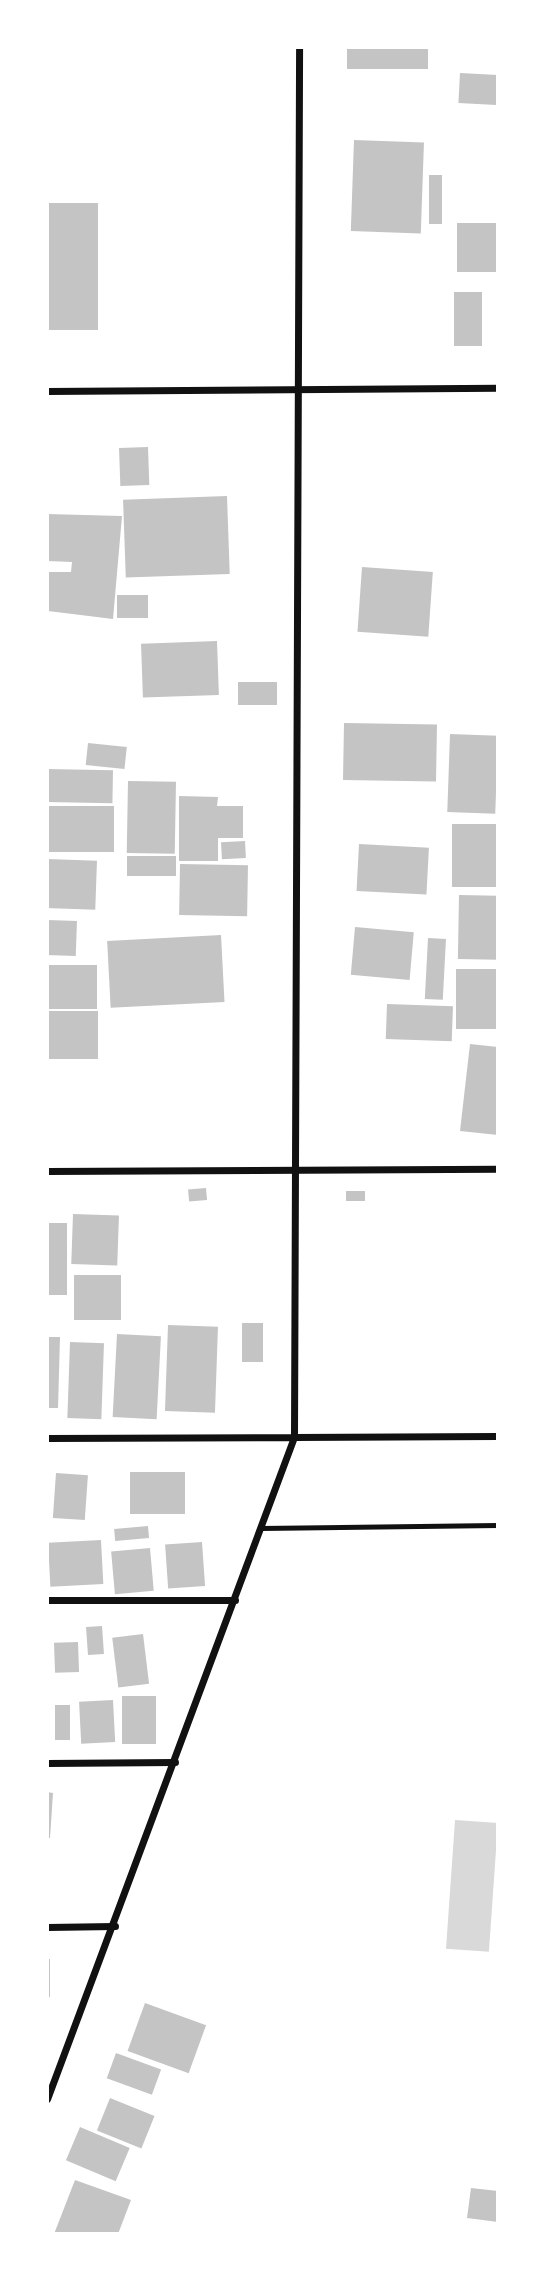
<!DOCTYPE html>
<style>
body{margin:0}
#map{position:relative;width:545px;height:2281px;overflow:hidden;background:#fff;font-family:Helvetica,sans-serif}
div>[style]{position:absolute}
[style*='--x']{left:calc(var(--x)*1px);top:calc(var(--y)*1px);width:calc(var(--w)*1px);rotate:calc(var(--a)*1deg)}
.water>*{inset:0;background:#d9d9d9;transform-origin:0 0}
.building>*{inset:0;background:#c4c4c4;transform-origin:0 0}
.service>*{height:5px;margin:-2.5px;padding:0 2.5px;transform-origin:2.5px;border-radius:2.5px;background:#111}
.minor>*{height:7px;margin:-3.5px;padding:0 3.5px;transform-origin:3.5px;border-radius:3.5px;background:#111}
span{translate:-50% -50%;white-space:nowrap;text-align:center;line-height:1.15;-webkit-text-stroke:7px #fff;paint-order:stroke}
.frame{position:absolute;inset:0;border:49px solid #fff;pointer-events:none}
</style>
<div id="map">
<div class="water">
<div style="left:455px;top:1820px;width:43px;height:129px;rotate:4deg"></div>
</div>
<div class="building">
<div style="left:347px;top:47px;width:81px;height:22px"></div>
<div style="left:460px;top:73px;width:38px;height:30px;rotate:3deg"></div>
<div style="left:354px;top:140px;width:70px;height:91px;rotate:2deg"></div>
<div style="left:429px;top:175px;width:13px;height:49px"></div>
<div style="left:47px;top:203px;width:51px;height:127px"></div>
<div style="left:498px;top:223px;width:49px;height:41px;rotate:90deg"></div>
<div style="left:454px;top:292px;width:28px;height:54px"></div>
<div style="left:148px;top:447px;width:38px;height:29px;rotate:88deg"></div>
<div style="left:227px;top:496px;width:78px;height:104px;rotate:88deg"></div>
<div style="clip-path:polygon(47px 514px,122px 516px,113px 619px,48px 611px,49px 572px,71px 572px,72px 562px,47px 561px)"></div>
<div style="left:362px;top:567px;width:71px;height:65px;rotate:4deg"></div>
<div style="left:148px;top:595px;width:23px;height:31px;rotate:90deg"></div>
<div style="left:217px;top:641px;width:54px;height:76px;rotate:88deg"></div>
<div style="left:277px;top:682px;width:23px;height:39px;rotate:90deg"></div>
<div style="left:344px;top:723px;width:93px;height:57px;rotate:1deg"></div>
<div style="left:450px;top:734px;width:48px;height:78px;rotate:2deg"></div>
<div style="left:88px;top:743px;width:39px;height:22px;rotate:6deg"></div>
<div style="left:47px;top:769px;width:66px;height:33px;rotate:1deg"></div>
<div style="left:128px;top:781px;width:48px;height:72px;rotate:1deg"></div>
<div style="clip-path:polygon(179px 796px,218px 797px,217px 806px,243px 806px,243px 838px,218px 838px,218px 861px,179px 861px)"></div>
<div style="left:47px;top:806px;width:67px;height:46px"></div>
<div style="left:452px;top:824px;width:46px;height:63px"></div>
<div style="left:245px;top:841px;width:17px;height:24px;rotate:87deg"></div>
<div style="left:359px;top:844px;width:70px;height:47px;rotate:3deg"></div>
<div style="left:127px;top:856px;width:49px;height:20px"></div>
<div style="left:47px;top:859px;width:50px;height:49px;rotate:2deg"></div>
<div style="left:180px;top:864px;width:68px;height:51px;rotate:1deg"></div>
<div style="left:459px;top:895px;width:39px;height:64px;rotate:1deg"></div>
<div style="left:47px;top:920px;width:30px;height:35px;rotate:2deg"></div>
<div style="left:355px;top:927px;width:59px;height:48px;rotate:5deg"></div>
<div style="left:221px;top:935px;width:67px;height:114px;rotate:87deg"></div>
<div style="left:428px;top:938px;width:18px;height:61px;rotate:3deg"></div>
<div style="left:47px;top:965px;width:50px;height:44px"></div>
<div style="left:456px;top:969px;width:42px;height:60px"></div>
<div style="left:387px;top:1004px;width:66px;height:35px;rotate:2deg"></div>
<div style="left:47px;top:1011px;width:51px;height:48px"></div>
<div style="clip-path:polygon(470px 1044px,498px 1047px,498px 1135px,460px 1131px)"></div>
<div style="left:206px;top:1188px;width:12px;height:18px;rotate:85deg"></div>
<div style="left:346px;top:1191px;width:19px;height:10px"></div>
<div style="left:73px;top:1214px;width:46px;height:50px;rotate:2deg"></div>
<div style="left:47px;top:1223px;width:20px;height:72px"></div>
<div style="left:74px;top:1275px;width:47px;height:45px"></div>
<div style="left:242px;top:1323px;width:21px;height:39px"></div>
<div style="left:168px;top:1325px;width:50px;height:86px;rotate:2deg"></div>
<div style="left:117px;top:1334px;width:44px;height:83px;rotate:3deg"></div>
<div style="clip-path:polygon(47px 1337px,60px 1337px,58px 1408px,47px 1408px)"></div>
<div style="left:70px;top:1342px;width:34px;height:76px;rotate:2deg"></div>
<div style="left:130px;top:1472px;width:55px;height:42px"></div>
<div style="left:56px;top:1473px;width:32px;height:45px;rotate:4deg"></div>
<div style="left:148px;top:1526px;width:12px;height:34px;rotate:85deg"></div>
<div style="left:101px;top:1540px;width:44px;height:53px;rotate:87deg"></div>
<div style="left:202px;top:1542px;width:44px;height:37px;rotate:86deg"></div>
<div style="left:150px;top:1548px;width:43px;height:39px;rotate:85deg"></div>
<div style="left:102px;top:1626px;width:28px;height:16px;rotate:86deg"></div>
<div style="left:143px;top:1634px;width:50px;height:31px;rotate:83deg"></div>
<div style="left:78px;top:1642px;width:30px;height:24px;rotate:88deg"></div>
<div style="left:122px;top:1696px;width:34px;height:48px"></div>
<div style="left:113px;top:1700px;width:42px;height:34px;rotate:87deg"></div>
<div style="left:55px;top:1705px;width:15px;height:35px"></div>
<div style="clip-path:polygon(47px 1792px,53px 1793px,50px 1838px,47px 1838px)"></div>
<div style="left:47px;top:1959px;width:3px;height:38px"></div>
<div style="left:145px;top:2003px;width:65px;height:51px;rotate:20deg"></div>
<div style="left:116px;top:2053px;width:48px;height:27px;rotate:20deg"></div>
<div style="left:110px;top:2098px;width:48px;height:35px;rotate:22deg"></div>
<div style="left:80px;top:2127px;width:54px;height:36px;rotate:23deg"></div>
<div style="clip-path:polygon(75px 2180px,131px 2200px,118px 2234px,54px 2234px)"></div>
<div style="clip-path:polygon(471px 2188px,498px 2191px,498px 2222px,467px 2218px)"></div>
</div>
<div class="service">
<div style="--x:261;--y:1528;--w:237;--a:-0.7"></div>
</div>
<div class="minor">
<div style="--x:47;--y:391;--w:451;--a:-0.4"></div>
<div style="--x:47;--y:1171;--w:451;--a:-0.3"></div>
<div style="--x:47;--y:1438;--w:247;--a:-0.2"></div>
<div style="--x:294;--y:1437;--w:1390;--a:-89.79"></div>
<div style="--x:47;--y:1600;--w:188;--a:0"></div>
<div style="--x:47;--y:1763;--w:128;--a:-0.4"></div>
<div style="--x:47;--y:1927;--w:68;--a:-0.8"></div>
<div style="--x:47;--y:2099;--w:707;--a:-69.54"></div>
<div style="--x:294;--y:1437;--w:204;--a:-0.3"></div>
</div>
<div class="frame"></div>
</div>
